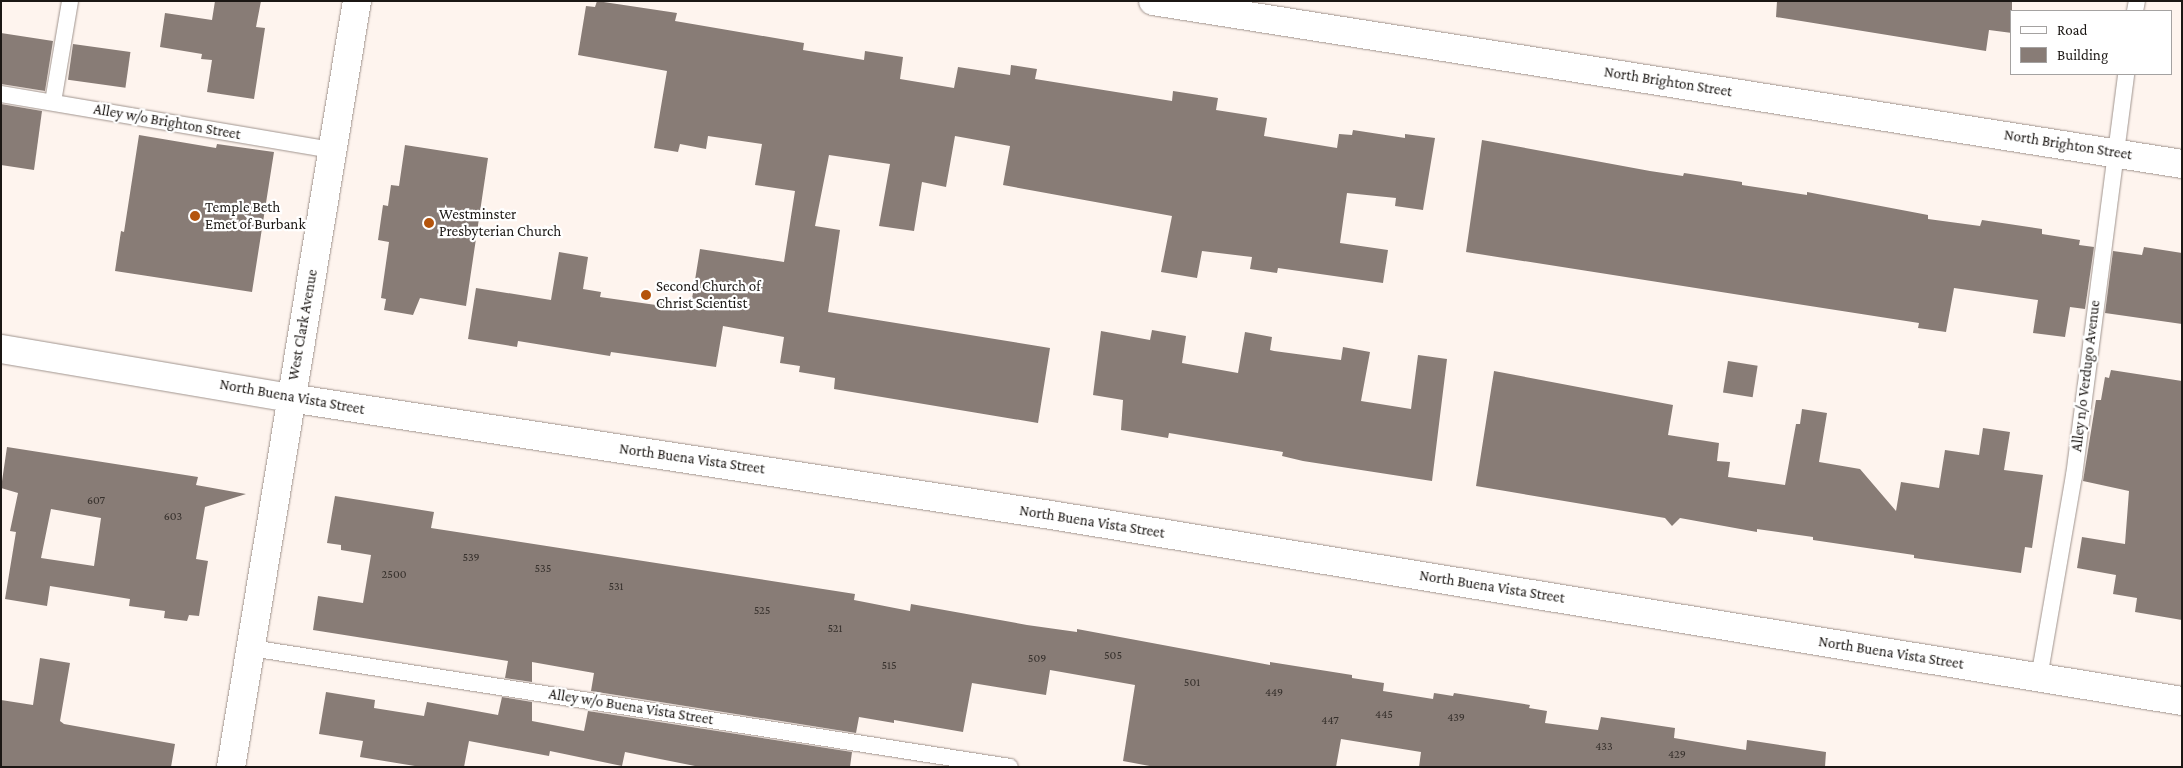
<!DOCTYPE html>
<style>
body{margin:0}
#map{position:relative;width:2183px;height:768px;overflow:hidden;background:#fef4ee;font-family:"Crimson Pro",serif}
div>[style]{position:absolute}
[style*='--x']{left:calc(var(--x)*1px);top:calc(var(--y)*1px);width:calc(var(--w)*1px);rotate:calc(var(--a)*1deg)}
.building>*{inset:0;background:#887c76;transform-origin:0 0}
.roads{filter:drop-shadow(0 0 1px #a0948e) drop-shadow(0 0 1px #a0948e)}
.service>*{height:16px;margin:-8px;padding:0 8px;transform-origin:8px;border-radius:8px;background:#fff}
.minor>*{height:28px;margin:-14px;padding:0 14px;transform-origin:14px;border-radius:14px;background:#fff}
.secondary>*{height:28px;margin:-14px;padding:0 14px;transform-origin:14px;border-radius:14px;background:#fff}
.dots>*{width:14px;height:14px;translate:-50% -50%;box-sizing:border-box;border:2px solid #fff;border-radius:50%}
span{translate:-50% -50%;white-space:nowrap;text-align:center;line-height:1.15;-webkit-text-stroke:4.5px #fff;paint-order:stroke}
.number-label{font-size:12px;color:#36302c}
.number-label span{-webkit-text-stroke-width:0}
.street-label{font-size:15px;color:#1b1714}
.poi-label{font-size:15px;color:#1b1714}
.left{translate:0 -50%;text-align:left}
.frame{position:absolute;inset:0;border:2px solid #1b1714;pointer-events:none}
.legend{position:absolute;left:2010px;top:10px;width:162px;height:65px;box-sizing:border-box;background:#fff;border:1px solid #a4a2a1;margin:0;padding:6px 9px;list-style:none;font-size:15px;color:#1b1714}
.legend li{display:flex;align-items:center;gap:10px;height:25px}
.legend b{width:25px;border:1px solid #a4a2a1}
</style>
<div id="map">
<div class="building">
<div style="clip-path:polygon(215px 1px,261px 1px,256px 27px,265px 28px,254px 99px,207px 92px,212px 60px,201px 59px,202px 54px,160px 47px,165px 13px,212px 20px)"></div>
<div style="clip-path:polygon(597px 1px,677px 13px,675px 21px,804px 43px,803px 50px,864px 60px,865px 51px,903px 57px,900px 79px,954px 88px,958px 67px,1010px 75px,1011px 65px,1037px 69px,1035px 79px,1172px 101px,1173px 91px,1218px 98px,1216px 110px,1267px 118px,1264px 136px,1337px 148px,1339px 134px,1352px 135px,1353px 130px,1405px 138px,1405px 134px,1435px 138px,1423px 210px,1395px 206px,1396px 198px,1347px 193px,1340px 243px,1388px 250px,1383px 283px,1278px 268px,1277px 273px,1250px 269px,1252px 257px,1202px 251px,1197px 278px,1161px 272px,1172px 216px,1003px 185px,1010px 146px,955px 136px,946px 187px,922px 182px,914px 231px,879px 226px,890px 164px,829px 155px,815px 226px,840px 230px,828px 312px,1050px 348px,1038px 423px,834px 389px,835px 378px,799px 372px,800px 366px,780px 363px,784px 337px,723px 326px,716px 367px,611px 352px,610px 356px,518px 341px,517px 347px,468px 339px,476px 288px,551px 300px,559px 252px,588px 257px,583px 289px,601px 292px,600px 297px,656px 305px,657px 300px,691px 305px,700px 249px,784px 262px,795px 191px,755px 185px,762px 144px,708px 136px,706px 149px,680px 144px,678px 152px,654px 148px,667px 71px,578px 55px,586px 6px,595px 7px)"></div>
<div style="clip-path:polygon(1777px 1px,2012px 1px,2012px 33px,1989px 30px,1986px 51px,1776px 17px)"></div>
<div style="clip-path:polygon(1px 33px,53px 41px,45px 91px,1px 84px)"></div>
<div style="left:73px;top:44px;width:58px;height:36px;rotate:8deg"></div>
<div style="clip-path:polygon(1px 104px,42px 111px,34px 170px,1px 165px)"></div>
<div style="clip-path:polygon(139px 135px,216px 148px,217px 144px,274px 152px,252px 292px,115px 271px,121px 231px,124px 232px)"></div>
<div style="clip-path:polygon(1482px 140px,1650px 171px,1683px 176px,1684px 173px,1742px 182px,1742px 185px,1807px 195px,1807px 192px,1928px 215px,1928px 219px,1980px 226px,1982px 220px,2042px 229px,2042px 234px,2080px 240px,2079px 245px,2094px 247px,2085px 309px,2070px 307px,2065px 337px,2033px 333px,2038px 300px,1954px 288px,1946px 332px,1918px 328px,1919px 323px,1466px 252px)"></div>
<div style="clip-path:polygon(405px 145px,488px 158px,466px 306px,420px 298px,413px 315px,384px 310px,386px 299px,381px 298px,389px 242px,378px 240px,383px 205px,388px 206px,391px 185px,399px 186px)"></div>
<div style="clip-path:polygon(2144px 247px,2182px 253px,2182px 324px,2105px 313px,2113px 251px,2142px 255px)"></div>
<div style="clip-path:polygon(1152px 330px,1186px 336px,1182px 363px,1238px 373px,1245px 332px,1272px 337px,1270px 350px,1274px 351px,1341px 360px,1343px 347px,1370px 352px,1361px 401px,1411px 409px,1418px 355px,1447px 359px,1432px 481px,1303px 461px,1282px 456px,1283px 452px,1169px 433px,1168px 438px,1121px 430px,1123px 400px,1093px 395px,1101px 331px,1150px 340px)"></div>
<div style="left:1728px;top:361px;width:30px;height:32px;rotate:9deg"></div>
<div style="clip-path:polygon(2111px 370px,2182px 381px,2182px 620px,2135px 612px,2137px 598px,2113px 594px,2116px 575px,2077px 568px,2082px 537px,2125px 544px,2129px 491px,2083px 481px,2096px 400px,2101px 400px,2105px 377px,2109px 378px)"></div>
<div style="clip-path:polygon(1494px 371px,1673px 405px,1668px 435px,1719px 443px,1717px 461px,1730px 462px,1728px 477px,1785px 485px,1796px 424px,1800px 424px,1802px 409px,1827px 413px,1819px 462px,1860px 469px,1896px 511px,1901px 482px,1939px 488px,1945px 450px,1979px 455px,1983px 428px,2010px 432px,2004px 470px,2043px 475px,2032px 548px,2025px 547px,2021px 573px,1914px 558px,1914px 555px,1813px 540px,1813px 537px,1757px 529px,1757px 532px,1680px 518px,1672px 526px,1665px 518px,1476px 486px)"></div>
<div style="clip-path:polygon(evenodd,7px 447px,198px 477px,196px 485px,246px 494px,205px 507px,196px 559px,208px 561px,199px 616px,189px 615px,187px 621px,164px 618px,165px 611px,129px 606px,130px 599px,50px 586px,47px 606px,5px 599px,16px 532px,10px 531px,18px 493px,1px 488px,7px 447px,51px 509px,101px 518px,94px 566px,41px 558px,51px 509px)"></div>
<div style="clip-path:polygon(335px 496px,434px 512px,431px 528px,855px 594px,854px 600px,910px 611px,911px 604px,1027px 625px,1077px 632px,1077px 629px,1270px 665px,1270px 662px,1352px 675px,1352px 678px,1384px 683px,1383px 691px,1433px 699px,1434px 693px,1453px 696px,1454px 693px,1530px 705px,1529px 708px,1547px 711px,1545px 723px,1598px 730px,1601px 717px,1675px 728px,1674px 738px,1746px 750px,1747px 740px,1826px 752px,1825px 767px,1419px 767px,1421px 752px,1341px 739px,1336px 767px,1155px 767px,1123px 761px,1135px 685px,1050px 670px,1046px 695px,972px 683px,963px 732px,894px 720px,894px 723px,859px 717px,856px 733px,591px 691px,594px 673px,532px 662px,532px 682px,505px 678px,508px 661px,313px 630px,318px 596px,363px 603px,371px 555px,341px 550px,341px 545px,327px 543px)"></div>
<div style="clip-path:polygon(40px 658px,70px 663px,60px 721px,64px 724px,175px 744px,171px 767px,1px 767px,1px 700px,33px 705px)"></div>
<div style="clip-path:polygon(326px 692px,375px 700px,374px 708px,424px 716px,427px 702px,498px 715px,502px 697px,532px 702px,532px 721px,584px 731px,588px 711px,852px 752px,850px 767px,700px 767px,625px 752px,622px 766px,550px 751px,549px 756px,469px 741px,464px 767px,421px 767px,360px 757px,363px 741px,319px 734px)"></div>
</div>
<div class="roads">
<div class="service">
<div style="--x:2135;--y:11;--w:10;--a:-79"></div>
<div style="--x:1;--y:94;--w:337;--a:9.6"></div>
<div style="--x:53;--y:102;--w:102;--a:-80.4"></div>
<div style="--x:251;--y:648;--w:768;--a:8.91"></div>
<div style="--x:2039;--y:678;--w:205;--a:-80.2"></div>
<div style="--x:2074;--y:476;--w:405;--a:-82.6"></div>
</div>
<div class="minor">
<div style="--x:1153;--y:1;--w:1042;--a:9"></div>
<div style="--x:231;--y:767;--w:776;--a:-80.66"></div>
</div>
<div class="secondary">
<div style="--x:1;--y:349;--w:293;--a:9.6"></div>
<div style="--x:290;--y:398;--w:770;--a:8.74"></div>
<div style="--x:1051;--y:515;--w:1146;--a:9.34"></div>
</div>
</div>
<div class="dots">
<div style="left:195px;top:216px;background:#b4540c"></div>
<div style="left:429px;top:223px;background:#b4540c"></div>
<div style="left:646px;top:295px;background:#b4540c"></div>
</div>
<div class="number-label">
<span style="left:96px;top:501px">607</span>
<span style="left:173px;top:517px">603</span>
<span style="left:471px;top:558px">539</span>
<span style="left:543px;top:569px">535</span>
<span style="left:394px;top:575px">2500</span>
<span style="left:616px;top:587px">531</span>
<span style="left:762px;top:611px">525</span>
<span style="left:835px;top:629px">521</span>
<span style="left:1113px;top:656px">505</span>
<span style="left:1037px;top:659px">509</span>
<span style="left:889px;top:666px">515</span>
<span style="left:1192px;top:683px">501</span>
<span style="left:1274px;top:693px">449</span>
<span style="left:1384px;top:715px">445</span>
<span style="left:1456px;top:718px">439</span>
<span style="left:1330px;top:721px">447</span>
<span style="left:1604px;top:747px">433</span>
<span style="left:1677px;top:755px">429</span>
</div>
<div class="street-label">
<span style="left:1668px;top:82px;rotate:9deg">North Brighton Street</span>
<span style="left:167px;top:122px;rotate:10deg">Alley w/o Brighton Street</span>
<span style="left:2068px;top:145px;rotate:9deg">North Brighton Street</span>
<span style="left:303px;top:325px;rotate:-80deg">West Clark Avenue</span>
<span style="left:2086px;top:376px;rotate:-83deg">Alley n/o Verdugo Avenue</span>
<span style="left:292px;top:397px;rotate:10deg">North Buena Vista Street</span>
<span style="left:692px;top:459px;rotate:8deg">North Buena Vista Street</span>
<span style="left:1092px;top:522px;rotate:9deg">North Buena Vista Street</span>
<span style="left:1492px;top:587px;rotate:9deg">North Buena Vista Street</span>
<span style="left:1891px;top:653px;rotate:9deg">North Buena Vista Street</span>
<span style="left:631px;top:707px;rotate:9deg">Alley w/o Buena Vista Street</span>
</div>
<div class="poi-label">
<span class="left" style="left:205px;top:216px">Temple Beth<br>Emet of Burbank</span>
<span class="left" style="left:439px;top:223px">Westminster<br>Presbyterian Church</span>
<span class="left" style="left:656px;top:295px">Second Church of<br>Christ Scientist</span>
</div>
<div class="frame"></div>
<ul class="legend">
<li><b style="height:6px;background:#fff"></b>Road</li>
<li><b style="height:14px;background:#887c76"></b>Building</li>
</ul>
</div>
